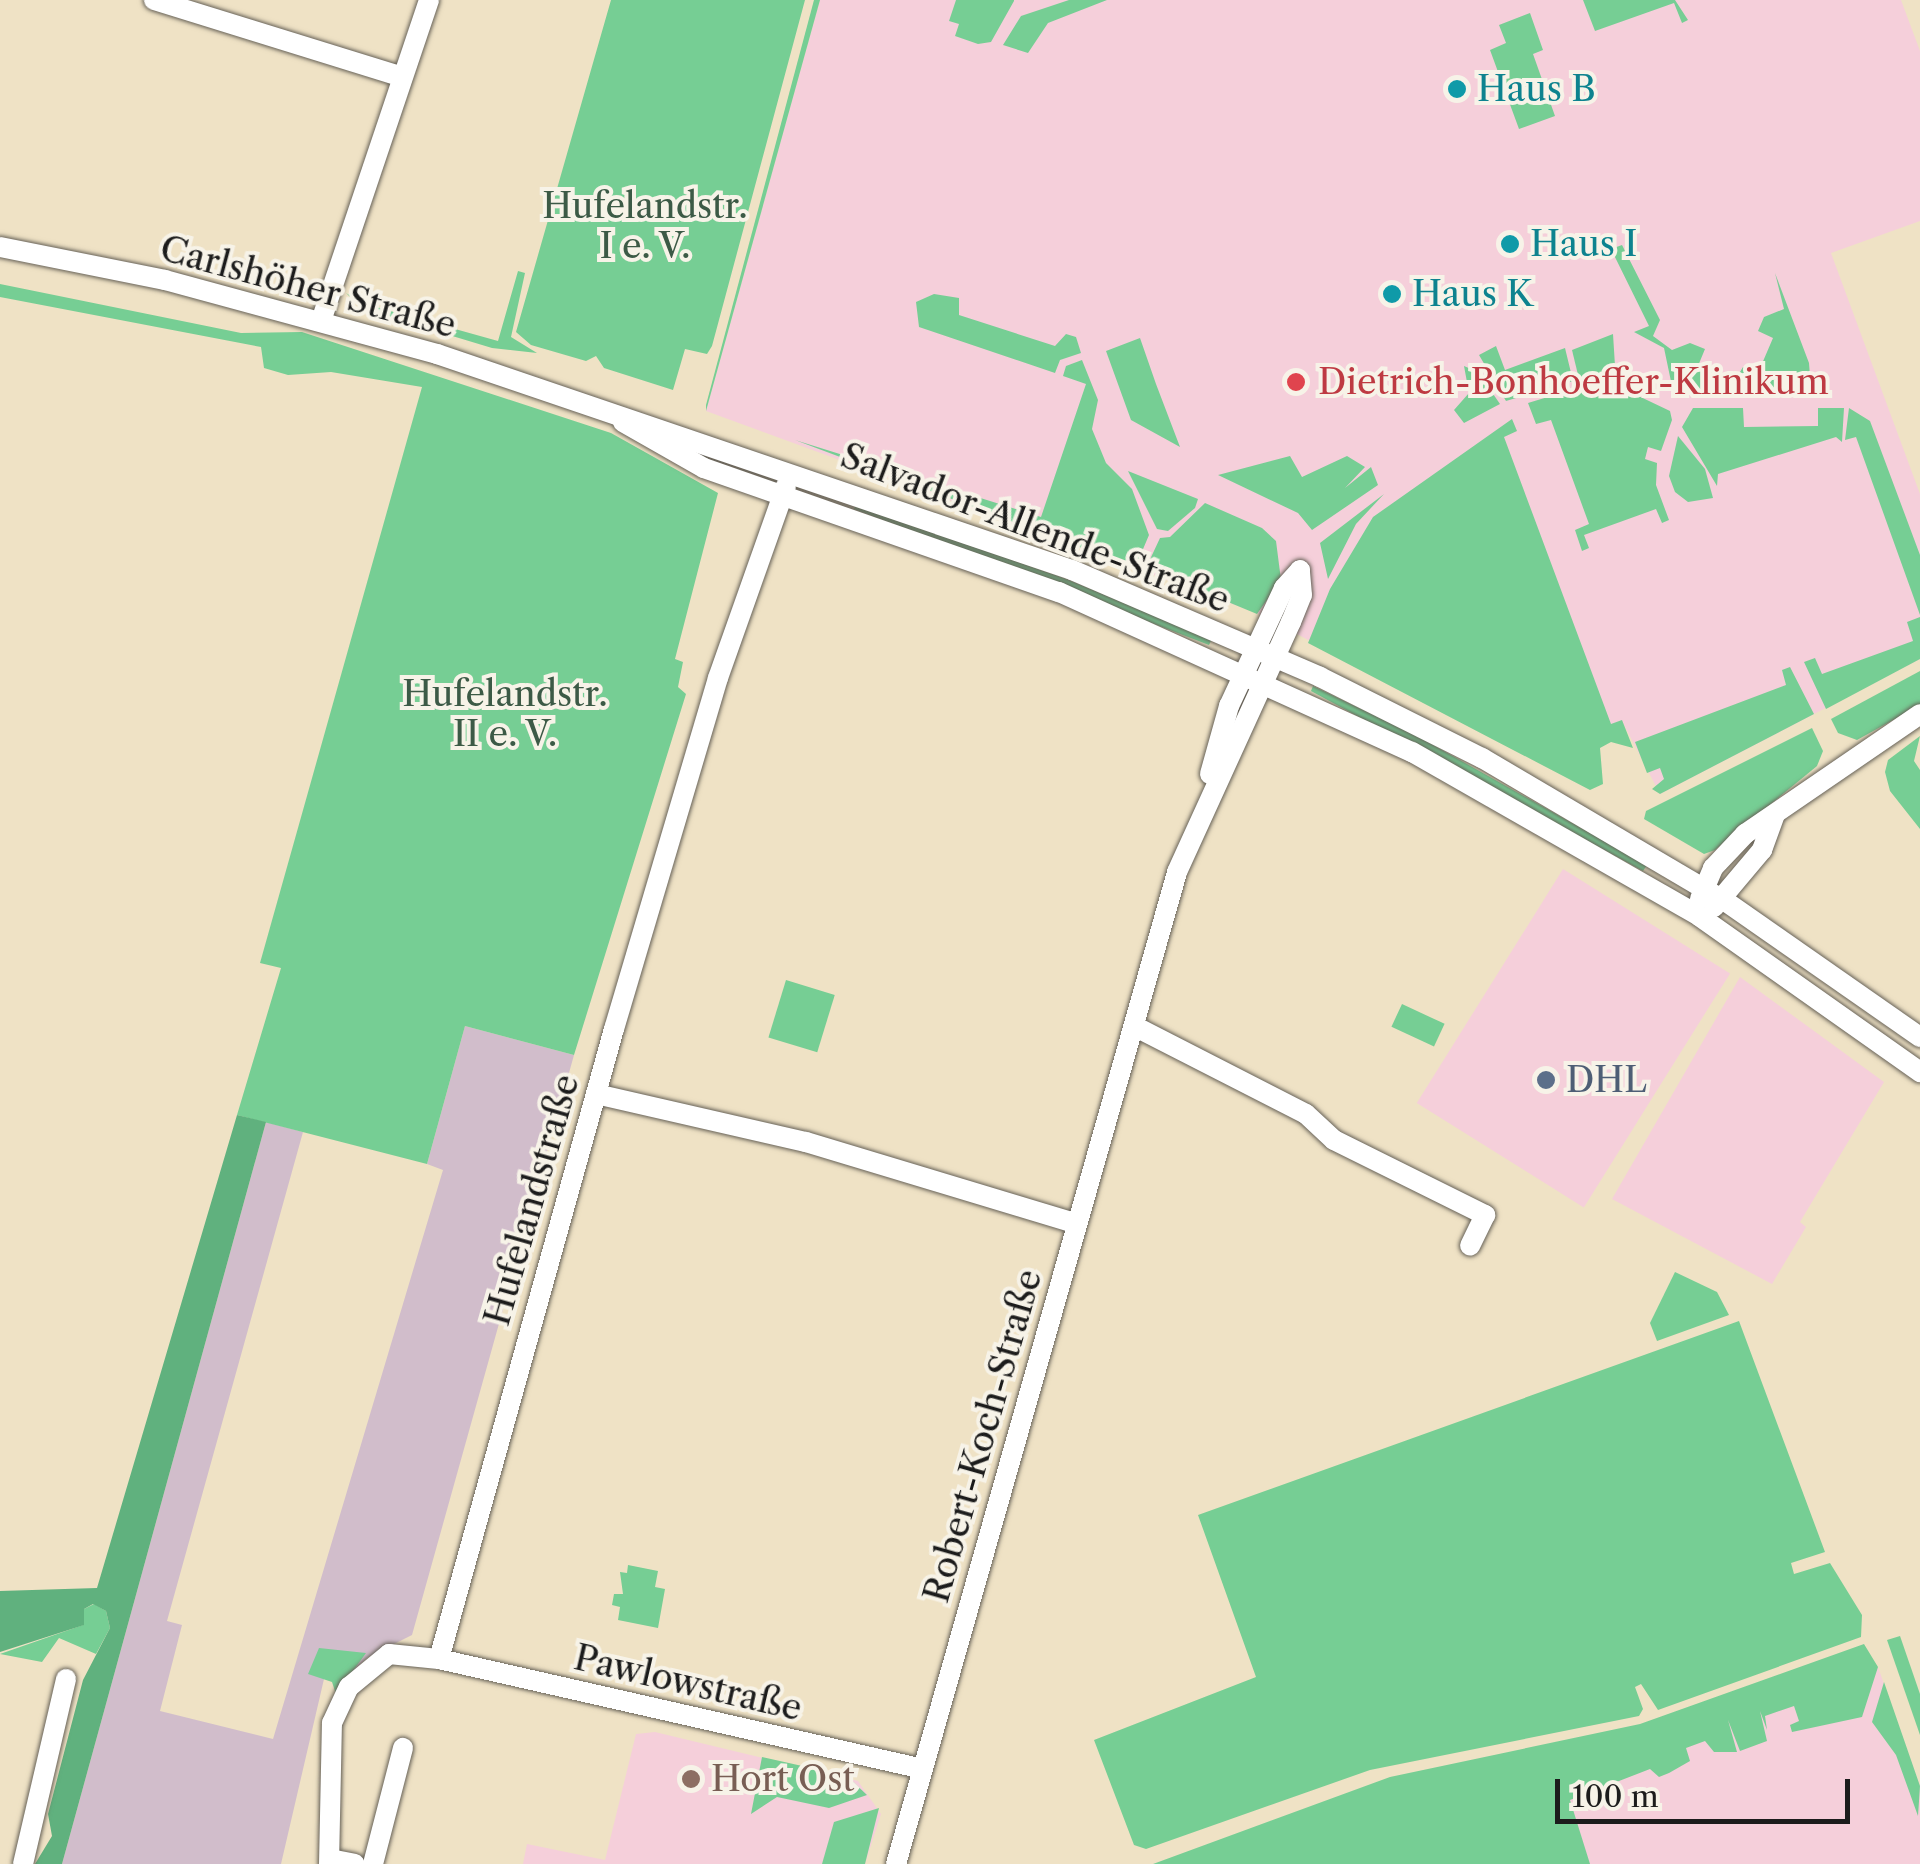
<!DOCTYPE html>
<meta charset="utf-8">
<style>
body{margin:0}
#map{position:relative;width:1920px;height:1864px;overflow:hidden;background:#efe2c5;font-family:"Libre Caslon Text",serif}
div>[style]{position:absolute}
[style*='--x']{left:calc(var(--x)*1px);top:calc(var(--y)*1px);width:calc(var(--w)*1px);rotate:calc(var(--a)*1deg)}
.built>*{inset:0;background:#f5cfda;transform-origin:0 0}
.industrial>*{inset:0;background:#d1bdcb}
.green>*{inset:0;background:#76ce94;transform-origin:0 0}
.forest>*{inset:0;background:#60b17e}
.roads{filter:drop-shadow(0 0 2px #666157) drop-shadow(0 0 2px #666157)}
.minor>*{height:20px;margin:-10px;padding:0 10px;transform-origin:10px;border-radius:10px;background:#fff}
.dots>*{width:28px;height:28px;translate:-50% -50%;box-sizing:border-box;border:5px solid #f7f3e8;border-radius:50%}
span{translate:-50% -50%;white-space:nowrap;text-align:center;line-height:1.15;-webkit-text-stroke:8px #f7f3e8;paint-order:stroke}
.culture-label{font-size:35px;color:#0d838f}
.left{translate:0 -50%;text-align:left}
.park-label{font-size:35px;color:#3c5a46}
.street-label{font-size:35px;color:#1c1c1c}
.health-label{font-size:35px;color:#be3a42}
.service-label{font-size:35px;color:#4e5e75}
.education-label{font-size:35px;color:#785e54}
.scale{position:absolute;left:1555px;top:1779px;width:295px;height:45px;box-sizing:border-box;border:5px solid #1c1c1c;border-top:0;padding-left:12px;font-size:30px;line-height:35px;white-space:nowrap;color:#1c1c1c;-webkit-text-stroke:8px #f7f3e8;paint-order:stroke}
</style>
<div id="map">
<div class="built">
<div style="clip-path:polygon(820px 0,1901px 0,1920px 51px,1920px 221px,1831px 253px,1920px 494px,1920px 659px,1660px 794px,1622px 721px,1573px 780px,1257px 613px,706px 411px)"></div>
<div style="left:1563px;top:869px;width:197px;height:276px;rotate:32deg"></div>
<div style="clip-path:polygon(1740px 977px,1884px 1082px,1800px 1222px,1806px 1227px,1772px 1284px,1612px 1199px)"></div>
<div style="clip-path:polygon(1878px 1667px,1920px 1786px,1920px 1864px,1542px 1864px,1517px 1795px)"></div>
<div style="clip-path:polygon(655px 1732px,858px 1781px,881px 1814px,865px 1864px,523px 1864px,527px 1844px,605px 1860px,636px 1734px)"></div>
</div>
<div class="industrial">
<div style="clip-path:polygon(465px 1026px,574px 1055px,412px 1635px,368px 1657px,343px 1681px,324px 1679px,281px 1864px,62px 1864px,266px 1122px,303px 1132px,167px 1621px,182px 1625px,160px 1711px,273px 1739px,443px 1170px,427px 1164px)"></div>
</div>
<div class="green">
<div style="clip-path:polygon(611px 0,805px 0,712px 346px,707px 354px,685px 349px,673px 390px,604px 368px,596px 356px,586px 361px,531px 345px,516px 332px)"></div>
<div style="clip-path:polygon(814px 0,820px 0,706px 411px,706px 405px)"></div>
<div style="clip-path:polygon(956px 0,1014px 0,1014px 1px,991px 42px,978px 44px,955px 36px,959px 24px,949px 21px)"></div>
<div style="clip-path:polygon(1069px 0,1107px 0,1048px 23px,1028px 53px,1003px 45px,1021px 16px)"></div>
<div style="clip-path:polygon(1583px 0,1675px 0,1688px 20px,1682px 23px,1674px 3px,1595px 31px)"></div>
<div style="clip-path:polygon(1530px 13px,1543px 50px,1533px 54px,1555px 116px,1519px 129px,1490px 50px,1506px 43px,1499px 25px)"></div>
<div style="clip-path:polygon(1622px 245px,1660px 320px,1653px 336px,1672px 350px,1690px 343px,1705px 349px,1698px 366px,1734px 382px,1743px 367px,1758px 373px,1773px 338px,1758px 331px,1764px 317px,1784px 309px,1775px 273px,1809px 363px,1811px 389px,1673px 391px,1664px 348px,1634px 332px,1649px 326px,1611px 249px)"></div>
<div style="clip-path:polygon(518px 271px,525px 273px,511px 337px,537px 353px,492px 348px,363px 309px,346px 293px,362px 303px,498px 341px)"></div>
<div style="clip-path:polygon(0 284px,241px 333px,302px 332px,611px 433px,718px 493px,675px 659px,683px 662px,678px 687px,686px 694px,574px 1055px,465px 1026px,427px 1164px,237px 1115px,281px 968px,260px 963px,422px 387px,331px 372px,288px 375px,264px 368px,261px 347px,0 297px)"></div>
<div style="clip-path:polygon(934px 294px,959px 298px,959px 315px,1055px 346px,1066px 334px,1076px 337px,1081px 353px,1060px 360px,1055px 373px,919px 327px,916px 302px)"></div>
<div style="clip-path:polygon(1613px 334px,1615px 366px,1601px 377px,1579px 379px,1572px 350px)"></div>
<div style="clip-path:polygon(1140px 338px,1156px 384px,1180px 447px,1131px 420px,1106px 351px)"></div>
<div style="clip-path:polygon(1496px 346px,1505px 370px,1565px 348px,1573px 381px,1506px 401px,1479px 355px)"></div>
<div style="clip-path:polygon(1082px 360px,1098px 400px,1092px 429px,1106px 463px,1132px 489px,1149px 535px,1135px 568px,795px 440px,1041px 517px,1086px 384px,1063px 376px,1066px 366px)"></div>
<div style="clip-path:polygon(1464px 366px,1478px 372px,1500px 404px,1464px 423px,1454px 410px,1469px 393px)"></div>
<div style="clip-path:polygon(1574px 389px,1628px 391px,1670px 411px,1672px 420px,1661px 451px,1648px 447px,1645px 459px,1657px 463px,1656px 485px,1669px 520px,1662px 523px,1656px 509px,1584px 535px,1589px 548px,1582px 551px,1575px 530px,1589px 524px,1551px 420px,1536px 424px,1528px 403px)"></div>
<div style="clip-path:polygon(1693px 408px,1743px 408px,1744px 427px,1818px 426px,1818px 408px,1844px 408px,1842px 442px,1836px 437px,1718px 474px,1717px 486px,1682px 427px)"></div>
<div style="clip-path:polygon(1849px 408px,1870px 421px,1920px 555px,1920px 615px,1856px 437px,1845px 440px)"></div>
<div style="clip-path:polygon(1512px 419px,1517px 431px,1504px 437px,1611px 724px,1622px 720px,1633px 748px,1611px 742px,1600px 748px,1603px 784px,1590px 790px,1308px 643px,1330px 589px,1373px 517px)"></div>
<div style="clip-path:polygon(1678px 436px,1705px 469px,1713px 498px,1688px 502px,1675px 492px,1669px 476px)"></div>
<div style="clip-path:polygon(1290px 456px,1302px 477px,1347px 456px,1365px 467px,1345px 488px,1371px 467px,1378px 485px,1312px 530px,1298px 513px,1218px 475px)"></div>
<div style="clip-path:polygon(1128px 471px,1198px 499px,1195px 508px,1168px 531px,1157px 529px)"></div>
<div style="clip-path:polygon(1384px 494px,1356px 524px,1328px 579px,1320px 543px)"></div>
<div style="clip-path:polygon(1205px 503px,1262px 528px,1276px 541px,1281px 580px,1257px 614px,1146px 568px,1160px 538px,1170px 537px)"></div>
<div style="clip-path:polygon(856px 504px,1066px 579px,1212px 639px,1209px 645px,854px 509px)"></div>
<div style="clip-path:polygon(1920px 617px,1920px 659px,1826px 709px,1804px 662px,1815px 658px,1822px 674px,1913px 641px,1907px 622px)"></div>
<div style="clip-path:polygon(1790px 667px,1814px 714px,1660px 794px,1652px 789px,1664px 779px,1660px 768px,1647px 773px,1635px 742px,1786px 685px,1782px 670px)"></div>
<div style="clip-path:polygon(1920px 671px,1920px 705px,1857px 740px,1838px 733px,1831px 719px)"></div>
<div style="clip-path:polygon(1313px 686px,1417px 736px,1647px 865px,1643px 871px,1311px 691px)"></div>
<div style="clip-path:polygon(1812px 728px,1823px 751px,1817px 766px,1715px 850px,1704px 854px,1644px 819px,1646px 811px)"></div>
<div style="clip-path:polygon(1920px 736px,1914px 761px,1920px 770px,1920px 829px,1890px 791px,1885px 772px,1888px 760px)"></div>
<div style="left:786px;top:980px;width:51px;height:60px;rotate:17deg"></div>
<div style="left:1402px;top:1004px;width:47px;height:25px;rotate:25deg"></div>
<div style="clip-path:polygon(1675px 1272px,1717px 1292px,1729px 1315px,1657px 1341px,1650px 1323px)"></div>
<div style="clip-path:polygon(1739px 1321px,1825px 1552px,1791px 1563px,1794px 1574px,1830px 1563px,1862px 1615px,1861px 1637px,1658px 1710px,1641px 1684px,1635px 1687px,1643px 1709px,1639px 1716px,1370px 1770px,1146px 1849px,1134px 1845px,1094px 1740px,1256px 1677px,1198px 1515px)"></div>
<div style="clip-path:polygon(628px 1565px,658px 1571px,655px 1587px,665px 1589px,658px 1628px,618px 1620px,620px 1607px,612px 1605px,614px 1594px,623px 1594px,620px 1572px,627px 1573px)"></div>
<div style="clip-path:polygon(94px 1604px,106px 1611px,110px 1628px,96px 1654px,59px 1638px,42px 1662px,0 1654px,83px 1625px,84px 1609px)"></div>
<div style="clip-path:polygon(1900px 1636px,1920px 1694px,1920px 1735px,1887px 1640px)"></div>
<div style="clip-path:polygon(1864px 1644px,1878px 1667px,1862px 1717px,1792px 1732px,1790px 1725px,1799px 1721px,1794px 1706px,1765px 1716px,1767px 1730px,1760px 1711px,1767px 1741px,1740px 1751px,1728px 1720px,1737px 1752px,1714px 1752px,1705px 1741px,1686px 1748px,1690px 1761px,1669px 1773px,1659px 1777px,1650px 1769px,1570px 1800px,1590px 1864px,1153px 1864px,1390px 1777px,1640px 1724px)"></div>
<div style="clip-path:polygon(319px 1648px,366px 1653px,336px 1694px,332px 1682px,308px 1674px)"></div>
<div style="clip-path:polygon(1884px 1682px,1920px 1786px,1918px 1816px,1896px 1755px,1872px 1722px)"></div>
<div style="clip-path:polygon(762px 1757px,847px 1776px,867px 1795px,829px 1808px,777px 1797px,751px 1814px)"></div>
<div style="clip-path:polygon(879px 1808px,865px 1864px,822px 1864px,834px 1822px)"></div>
</div>
<div class="forest">
<div style="clip-path:polygon(237px 1115px,266px 1122px,62px 1864px,35px 1864px,52px 1836px,48px 1814px,83px 1680px,110px 1628px,106px 1611px,93px 1604px,84px 1609px,84px 1625px,0 1652px,0 1591px,97px 1588px)"></div>
</div>
<div class="roads">
<div class="minor">
<div style="--x:154;--y:0;--w:260;--a:17.2"></div>
<div style="--x:0;--y:247;--w:168;--a:11.3"></div>
<div style="--x:165;--y:280;--w:282;--a:15.2"></div>
<div style="--x:437;--y:354;--w:671;--a:18.79"></div>
<div style="--x:1072;--y:570;--w:270;--a:23.3"></div>
<div style="--x:1320;--y:677;--w:181;--a:26.6"></div>
<div style="--x:1482;--y:758;--w:282;--a:30.5"></div>
<div style="--x:1725;--y:901;--w:238;--a:34.9"></div>
<div style="--x:321;--y:321;--w:339;--a:-71.4"></div>
<div style="--x:623;--y:422;--w:93;--a:29.6"></div>
<div style="--x:704;--y:468;--w:376;--a:19.3"></div>
<div style="--x:1059;--y:592;--w:388;--a:24.4"></div>
<div style="--x:1412;--y:752;--w:331;--a:29.7"></div>
<div style="--x:1699;--y:916;--w:271;--a:35.2"></div>
<div style="--x:1210;--y:774;--w:71;--a:-74.4"></div>
<div style="--x:1229;--y:706;--w:130;--a:-65"></div>
<div style="--x:1284;--y:588;--w:24;--a:-48"></div>
<div style="--x:1700;--y:899;--w:34;--a:-67"></div>
<div style="--x:1713;--y:868;--w:47;--a:-46.7"></div>
<div style="--x:1745;--y:834;--w:212;--a:-34.4"></div>
<div style="--x:1714;--y:907;--w:75;--a:-49.9"></div>
<div style="--x:1762;--y:850;--w:37;--a:-70"></div>
<div style="--x:1134;--y:1026;--w:193;--a:27.1"></div>
<div style="--x:1306;--y:1114;--w:38;--a:43"></div>
<div style="--x:1334;--y:1140;--w:169;--a:26.4"></div>
<div style="--x:1485;--y:1215;--w:34;--a:116"></div>
<div style="--x:596;--y:1094;--w:215;--a:12.9"></div>
<div style="--x:806;--y:1142;--w:283;--a:16.8"></div>
<div style="--x:439;--y:1659;--w:654;--a:-74.48"></div>
<div style="--x:614;--y:1029;--w:366;--a:-73.5"></div>
<div style="--x:718;--y:678;--w:204;--a:-70.5"></div>
<div style="--x:330;--y:1859;--w:25;--a:11"></div>
<div style="--x:23;--y:1864;--w:190;--a:-76.9"></div>
<div style="--x:329;--y:1864;--w:141;--a:-88.8"></div>
<div style="--x:332;--y:1723;--w:40;--a:-65"></div>
<div style="--x:349;--y:1687;--w:52;--a:-39.5"></div>
<div style="--x:389;--y:1654;--w:50;--a:5.7"></div>
<div style="--x:439;--y:1659;--w:496;--a:12.8"></div>
<div style="--x:373;--y:1864;--w:120;--a:-75.5"></div>
<div style="--x:896;--y:1864;--w:1031;--a:-74.18"></div>
<div style="--x:1177;--y:872;--w:275;--a:-65.5"></div>
<div style="--x:1291;--y:622;--w:29;--a:-68"></div>
<div style="--x:1302;--y:595;--w:25;--a:-95"></div>
</div>
</div>
<div class="dots">
<div style="left:1457px;top:89px;background:#0f9aa8"></div>
<div style="left:1510px;top:244px;background:#0f9aa8"></div>
<div style="left:1392px;top:294px;background:#0f9aa8"></div>
<div style="left:1296px;top:382px;background:#e0444e"></div>
<div style="left:1546px;top:1080px;background:#5c6f8a"></div>
<div style="left:691px;top:1779px;background:#8d6e63"></div>
</div>
<div class="culture-label">
<span class="left" style="left:1477px;top:89px">Haus B</span>
<span class="left" style="left:1530px;top:244px">Haus I</span>
<span class="left" style="left:1412px;top:294px">Haus K</span>
</div>
<div class="park-label">
<span style="left:645px;top:226px">Hufelandstr.<br>I e. V.</span>
<span style="left:505px;top:714px">Hufelandstr.<br>II e. V.</span>
</div>
<div class="street-label">
<span style="left:308px;top:287px;rotate:15deg">Carlshöher Straße</span>
<span style="left:1035px;top:528px;rotate:21deg">Salvador-Allende-Straße</span>
<span style="left:532px;top:1200px;rotate:-74deg">Hufelandstraße</span>
<span style="left:983px;top:1436px;rotate:-74deg">Robert-Koch-Straße</span>
<span style="left:688px;top:1683px;rotate:13deg">Pawlowstraße</span>
</div>
<div class="health-label">
<span class="left" style="left:1318px;top:382px">Dietrich-Bonhoeffer-Klinikum</span>
</div>
<div class="service-label">
<span class="left" style="left:1566px;top:1080px">DHL</span>
</div>
<div class="education-label">
<span class="left" style="left:711px;top:1779px">Hort Ost</span>
</div>
<div class="scale">100 m</div>
</div>
